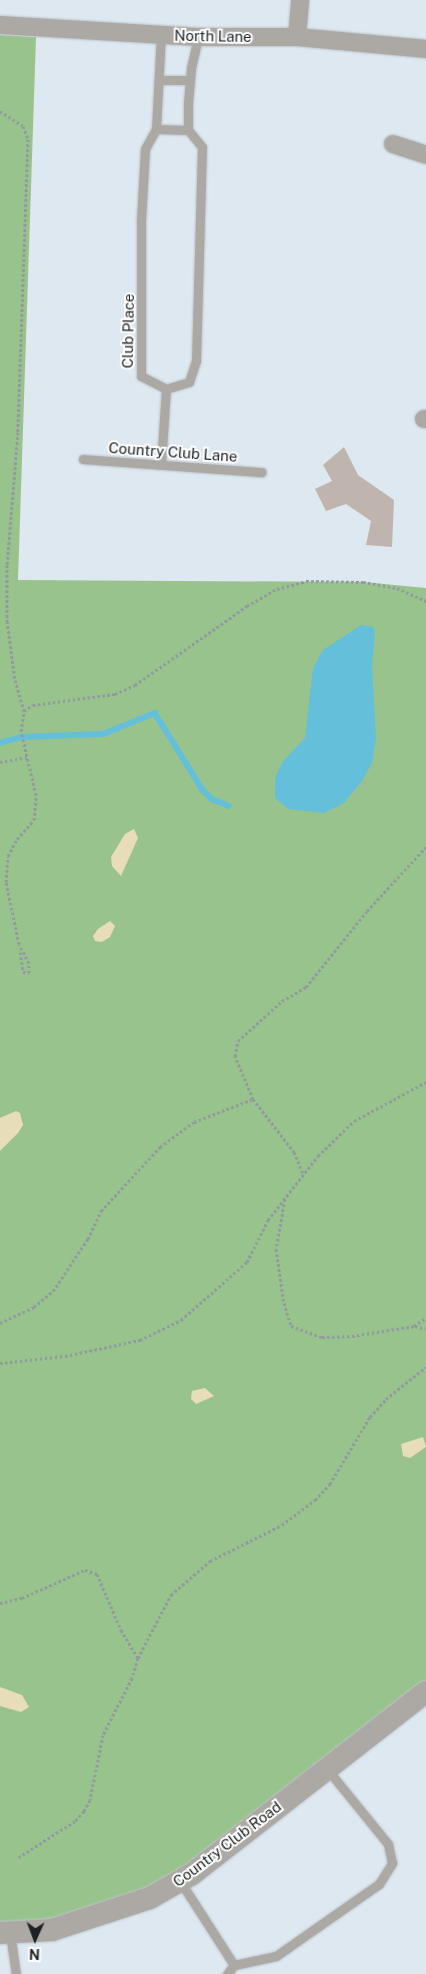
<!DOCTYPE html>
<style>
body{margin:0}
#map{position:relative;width:426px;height:1974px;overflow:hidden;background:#dee8f0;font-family:"Public Sans",sans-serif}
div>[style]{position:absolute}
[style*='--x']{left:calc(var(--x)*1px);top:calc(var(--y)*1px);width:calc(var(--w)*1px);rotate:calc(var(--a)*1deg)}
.green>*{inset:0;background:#99c38c}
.sand>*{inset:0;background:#e7ddb8}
.water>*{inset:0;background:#63bfda}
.stream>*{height:5.5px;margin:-2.75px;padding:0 2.75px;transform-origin:2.75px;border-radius:2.75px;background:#63bfda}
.building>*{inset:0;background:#bfb4ae}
.path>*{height:3px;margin-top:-1.5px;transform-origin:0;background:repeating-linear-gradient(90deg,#929aa0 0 2.5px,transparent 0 5px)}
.roads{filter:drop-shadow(0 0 1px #bbc4cb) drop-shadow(0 0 1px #bbc4cb)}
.service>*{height:9px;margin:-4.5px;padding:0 4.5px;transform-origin:4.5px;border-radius:4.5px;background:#aca9a5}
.minor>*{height:18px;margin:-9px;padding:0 9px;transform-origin:9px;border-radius:9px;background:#aca9a5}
.tertiary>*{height:22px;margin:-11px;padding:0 11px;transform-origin:11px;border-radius:11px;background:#aca9a5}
span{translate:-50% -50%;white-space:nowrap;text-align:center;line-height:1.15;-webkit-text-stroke:4px #fff;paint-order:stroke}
.street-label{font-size:15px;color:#1d2124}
.north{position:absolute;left:10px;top:1914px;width:50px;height:50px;-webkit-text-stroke:4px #fff;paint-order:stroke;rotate:182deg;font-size:14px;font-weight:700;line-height:20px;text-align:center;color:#1d2124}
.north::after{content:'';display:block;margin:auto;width:18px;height:22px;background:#1d2124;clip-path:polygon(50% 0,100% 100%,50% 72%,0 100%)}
</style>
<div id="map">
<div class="green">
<div style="clip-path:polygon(0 35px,36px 37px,18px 580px,363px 582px,426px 588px,426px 1684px,188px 1868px,147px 1891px,51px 1923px,0 1926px)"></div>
</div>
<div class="sand">
<div style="clip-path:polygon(134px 829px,138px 838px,121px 876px,112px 866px,111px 857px,125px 834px)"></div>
<div style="clip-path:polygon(110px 921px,115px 926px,110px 937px,102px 942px,95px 941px,93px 936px,98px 929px)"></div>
<div style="clip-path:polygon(16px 1111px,20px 1113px,23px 1125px,18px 1133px,0 1151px,0 1118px)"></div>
<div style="clip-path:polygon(205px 1388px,214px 1396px,196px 1404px,191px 1399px,192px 1391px)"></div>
<div style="clip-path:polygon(423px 1437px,426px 1447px,410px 1458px,403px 1456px,401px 1444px)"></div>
<div style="clip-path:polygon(0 1687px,22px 1695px,29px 1707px,21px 1712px,0 1706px)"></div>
</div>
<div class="water">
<div style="clip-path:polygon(361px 625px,373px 627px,375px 632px,372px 666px,376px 739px,372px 763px,362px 781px,344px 803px,324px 813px,288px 809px,275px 798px,275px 778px,283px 761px,305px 738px,313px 668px,323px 650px)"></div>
</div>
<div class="stream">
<div style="--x:0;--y:743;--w:22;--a:-16"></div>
<div style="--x:21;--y:737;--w:82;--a:-2.1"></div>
<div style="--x:103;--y:734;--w:56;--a:-22"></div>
<div style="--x:155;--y:713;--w:91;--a:58.1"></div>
<div style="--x:203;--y:790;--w:13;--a:45"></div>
<div style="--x:212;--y:799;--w:18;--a:22"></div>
</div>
<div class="building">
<div style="clip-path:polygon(344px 447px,358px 475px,394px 500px,392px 547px,366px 545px,371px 521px,346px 504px,326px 511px,315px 489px,332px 481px,323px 465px)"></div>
</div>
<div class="path">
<div style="--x:0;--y:111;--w:27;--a:33"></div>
<div style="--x:23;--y:126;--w:14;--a:69"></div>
<div style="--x:28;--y:139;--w:293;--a:92"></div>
<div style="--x:18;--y:432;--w:133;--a:94.7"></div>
<div style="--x:7;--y:565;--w:56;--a:90"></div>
<div style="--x:7;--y:621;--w:60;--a:82.3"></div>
<div style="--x:15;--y:680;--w:32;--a:74"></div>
<div style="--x:0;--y:762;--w:27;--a:-10"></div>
<div style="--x:20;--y:952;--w:20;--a:81"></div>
<div style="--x:23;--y:972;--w:6;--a:9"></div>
<div style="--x:29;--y:973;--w:10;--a:-90"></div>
<div style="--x:29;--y:963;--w:21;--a:-118"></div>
<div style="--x:19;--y:944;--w:63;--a:-101.8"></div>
<div style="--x:6;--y:882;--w:26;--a:-86"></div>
<div style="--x:8;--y:856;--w:19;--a:-62"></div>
<div style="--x:17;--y:839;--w:25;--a:-48"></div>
<div style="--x:34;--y:820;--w:25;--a:-85"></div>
<div style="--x:36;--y:795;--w:66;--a:-103.2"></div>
<div style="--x:21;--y:731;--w:20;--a:-81"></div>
<div style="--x:24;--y:711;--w:11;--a:-34"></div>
<div style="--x:33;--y:705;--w:83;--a:-7.6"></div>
<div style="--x:115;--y:694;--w:22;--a:-24"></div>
<div style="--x:135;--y:685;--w:137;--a:-35.2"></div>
<div style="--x:247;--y:606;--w:34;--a:-30"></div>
<div style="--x:277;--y:589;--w:30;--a:-15"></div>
<div style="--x:306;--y:581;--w:57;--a:1"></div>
<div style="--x:363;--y:582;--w:35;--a:10"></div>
<div style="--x:397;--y:588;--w:32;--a:24"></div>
<div style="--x:253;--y:1099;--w:47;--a:-112.7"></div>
<div style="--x:235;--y:1056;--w:15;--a:-79"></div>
<div style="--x:238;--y:1041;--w:59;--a:-42.3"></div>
<div style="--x:282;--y:1001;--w:28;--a:-30"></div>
<div style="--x:306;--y:987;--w:97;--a:-51.2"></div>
<div style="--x:367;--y:911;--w:87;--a:-47.3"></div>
<div style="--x:285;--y:1199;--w:51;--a:100.2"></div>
<div style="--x:276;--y:1249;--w:55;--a:81.6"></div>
<div style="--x:284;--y:1303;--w:24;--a:73"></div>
<div style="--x:291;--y:1326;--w:33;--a:20"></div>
<div style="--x:322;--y:1337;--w:30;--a:-2"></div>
<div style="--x:352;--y:1336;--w:64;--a:-9"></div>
<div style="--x:415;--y:1326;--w:11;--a:15"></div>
<div style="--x:0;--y:1323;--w:38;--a:-25"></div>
<div style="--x:34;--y:1307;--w:25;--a:-40"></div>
<div style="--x:53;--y:1291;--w:63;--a:-56.1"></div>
<div style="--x:88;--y:1239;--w:31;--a:-65"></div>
<div style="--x:101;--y:1211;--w:87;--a:-47.3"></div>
<div style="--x:160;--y:1147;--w:42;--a:-36.3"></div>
<div style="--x:194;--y:1122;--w:63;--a:-21.3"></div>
<div style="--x:253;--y:1099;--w:67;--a:52.3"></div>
<div style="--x:294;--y:1152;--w:25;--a:67"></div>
<div style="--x:414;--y:1326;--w:14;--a:-34"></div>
<div style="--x:0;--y:1363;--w:65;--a:-6.1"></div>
<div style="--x:65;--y:1356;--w:77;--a:-12"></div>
<div style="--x:140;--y:1340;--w:46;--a:-26"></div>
<div style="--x:181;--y:1320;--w:88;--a:-41.3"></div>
<div style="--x:247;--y:1262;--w:47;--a:-63.4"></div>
<div style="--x:268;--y:1220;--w:81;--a:-52"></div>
<div style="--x:318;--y:1156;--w:50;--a:-44.2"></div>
<div style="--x:354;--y:1121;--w:82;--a:-28.4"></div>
<div style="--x:0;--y:1603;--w:23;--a:-13"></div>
<div style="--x:22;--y:1598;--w:69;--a:-24"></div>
<div style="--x:85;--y:1570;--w:13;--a:18"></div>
<div style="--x:97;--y:1574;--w:61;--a:66.8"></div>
<div style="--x:121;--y:1630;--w:33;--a:59"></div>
<div style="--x:138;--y:1658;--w:21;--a:107"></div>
<div style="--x:132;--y:1678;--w:64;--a:117"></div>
<div style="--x:103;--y:1735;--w:66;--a:101.3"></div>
<div style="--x:90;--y:1800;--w:13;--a:119"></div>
<div style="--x:84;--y:1811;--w:13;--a:132"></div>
<div style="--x:75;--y:1821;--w:67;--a:147.3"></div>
<div style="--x:138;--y:1658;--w:71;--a:-62.4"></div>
<div style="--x:171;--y:1595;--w:52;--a:-41.1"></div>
<div style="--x:210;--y:1561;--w:80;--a:-26.6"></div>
<div style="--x:282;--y:1525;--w:41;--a:-37.1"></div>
<div style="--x:315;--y:1500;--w:22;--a:-47"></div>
<div style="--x:330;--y:1484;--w:78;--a:-59.2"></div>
<div style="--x:370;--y:1417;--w:24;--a:-48"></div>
<div style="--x:386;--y:1399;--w:51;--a:-38.7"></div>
</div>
<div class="roads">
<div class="service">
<div style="--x:160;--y:80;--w:29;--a:0"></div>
<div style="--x:156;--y:129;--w:94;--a:-87"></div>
<div style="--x:188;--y:130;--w:32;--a:-178"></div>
<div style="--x:156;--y:129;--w:23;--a:119"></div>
<div style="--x:145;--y:149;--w:71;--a:93.2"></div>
<div style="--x:141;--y:220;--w:156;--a:90"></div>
<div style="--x:141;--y:376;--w:28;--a:27"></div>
<div style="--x:166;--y:389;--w:24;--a:-17"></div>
<div style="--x:189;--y:382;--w:22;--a:-72"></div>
<div style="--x:196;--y:361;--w:214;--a:-88.4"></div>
<div style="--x:202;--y:147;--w:22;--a:-129"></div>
<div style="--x:188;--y:130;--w:27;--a:-90"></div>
<div style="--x:188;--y:103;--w:35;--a:-85"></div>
<div style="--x:191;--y:68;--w:32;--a:-77"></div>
<div style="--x:83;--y:459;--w:179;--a:4.2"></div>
<div style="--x:161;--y:464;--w:75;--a:-86.2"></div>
<div style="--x:180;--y:1881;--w:100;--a:57.3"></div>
<div style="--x:234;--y:1965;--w:43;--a:-12.1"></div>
<div style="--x:276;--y:1956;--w:126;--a:-35"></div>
<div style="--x:379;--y:1884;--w:25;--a:-58"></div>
<div style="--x:392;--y:1863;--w:19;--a:-102"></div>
<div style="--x:388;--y:1844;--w:97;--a:-129.1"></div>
<div style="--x:10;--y:1933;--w:41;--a:81.7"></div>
<div style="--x:227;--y:1974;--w:11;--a:-52"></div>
</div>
<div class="minor">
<div style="--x:0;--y:25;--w:198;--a:3.5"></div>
<div style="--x:198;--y:37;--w:99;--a:0"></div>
<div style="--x:297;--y:37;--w:130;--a:5.3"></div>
<div style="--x:297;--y:37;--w:37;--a:-85"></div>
<div style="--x:393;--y:144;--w:35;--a:18"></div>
<div style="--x:424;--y:419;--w:2;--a:0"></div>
</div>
<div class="tertiary">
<div style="--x:0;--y:1933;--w:52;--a:-3.3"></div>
<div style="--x:52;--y:1930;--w:103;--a:-18.1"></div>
<div style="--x:150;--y:1898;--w:48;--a:-29.7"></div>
<div style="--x:192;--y:1874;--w:296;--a:-37.9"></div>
</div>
</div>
<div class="street-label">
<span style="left:213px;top:36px;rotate:1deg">North Lane</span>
<span style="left:128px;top:331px;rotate:-89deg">Club Place</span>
<span style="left:173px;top:452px;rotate:4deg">Country Club Lane</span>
<span style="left:227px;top:1844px;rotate:-37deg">Country Club Road</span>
</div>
<div class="north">N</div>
</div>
